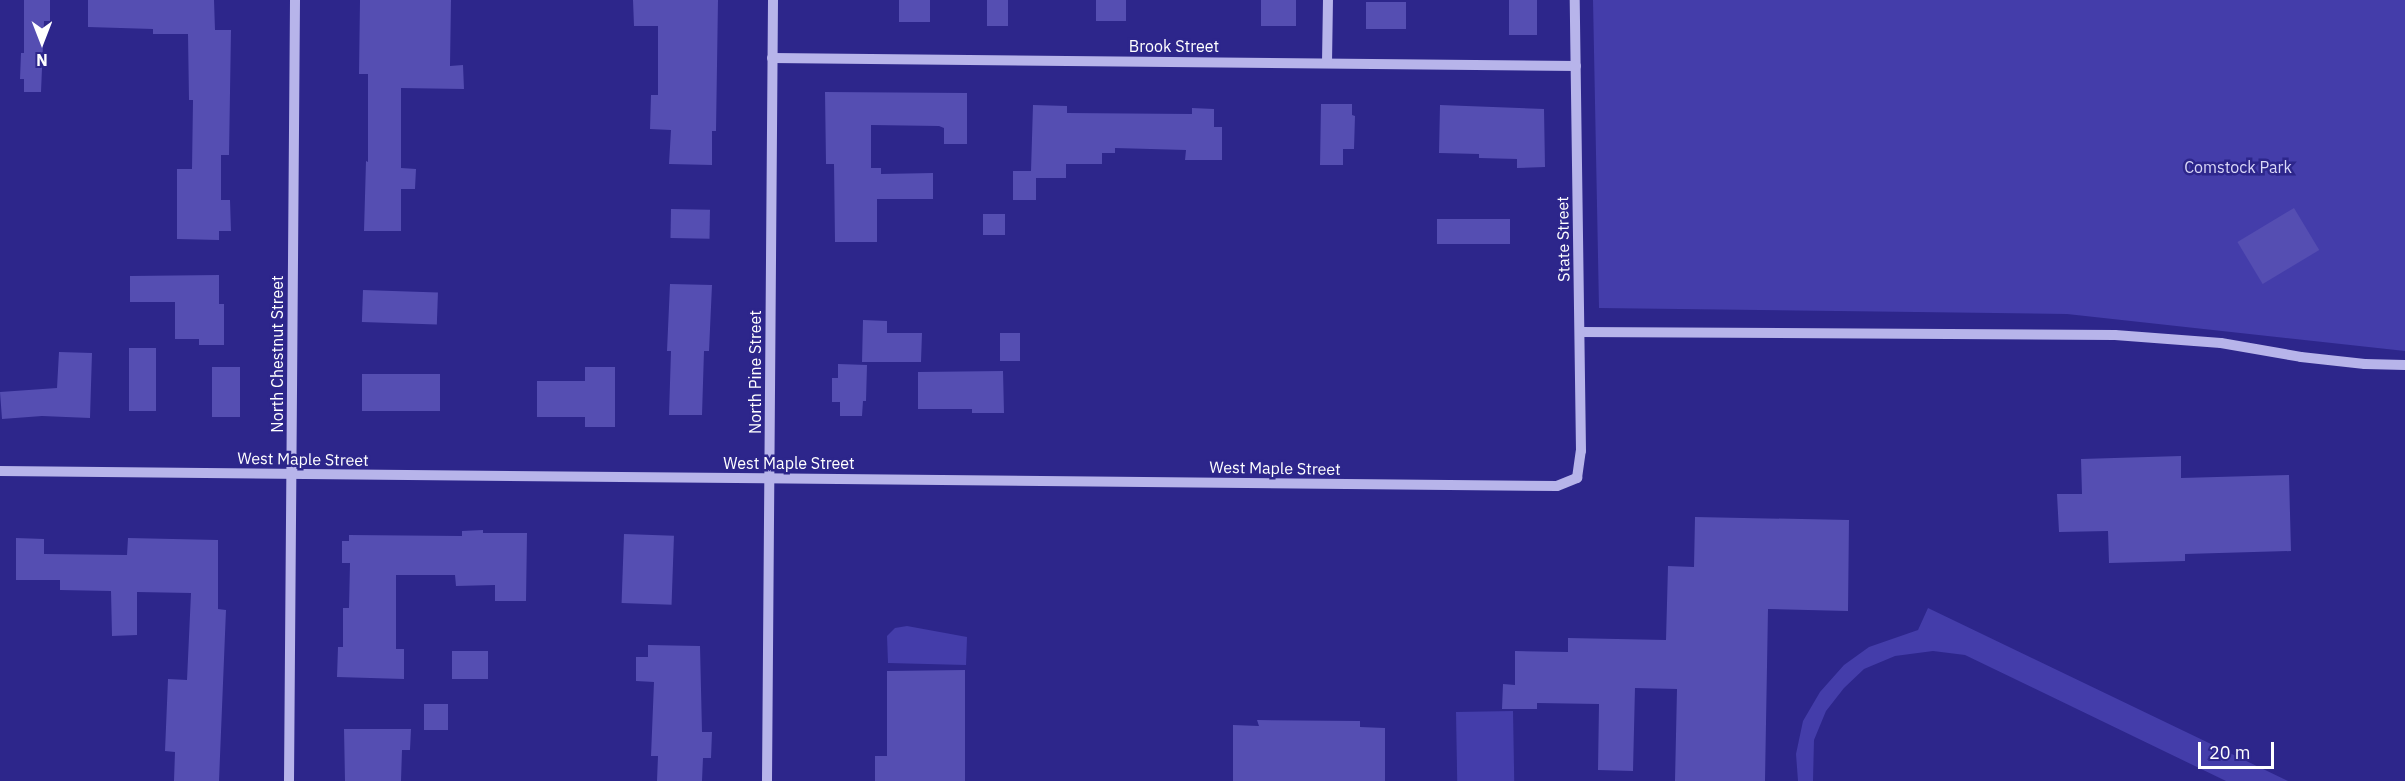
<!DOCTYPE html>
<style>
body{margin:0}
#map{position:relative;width:2405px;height:781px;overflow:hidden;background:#2d268b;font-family:"IBM Plex Sans",sans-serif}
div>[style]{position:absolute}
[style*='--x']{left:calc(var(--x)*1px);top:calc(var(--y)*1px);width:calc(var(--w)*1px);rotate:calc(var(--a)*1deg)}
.green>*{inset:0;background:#443daa;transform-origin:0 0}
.building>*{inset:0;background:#554eb2;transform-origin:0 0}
.minor>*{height:10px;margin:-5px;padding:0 5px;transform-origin:5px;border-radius:5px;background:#b7b4ea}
span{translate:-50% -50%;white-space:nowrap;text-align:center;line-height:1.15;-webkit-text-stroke:5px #2d268b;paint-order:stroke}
.street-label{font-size:16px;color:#fff}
.park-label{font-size:16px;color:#dad8f8}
.north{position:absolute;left:12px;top:12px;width:60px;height:60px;-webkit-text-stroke:4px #2d268b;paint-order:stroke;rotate:180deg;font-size:16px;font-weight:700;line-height:24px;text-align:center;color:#fff}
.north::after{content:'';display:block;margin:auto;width:21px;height:27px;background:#fff;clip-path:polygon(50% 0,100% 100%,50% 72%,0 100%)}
.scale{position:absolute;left:2198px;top:742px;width:76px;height:27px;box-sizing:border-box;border:3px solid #fff;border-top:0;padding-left:8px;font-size:18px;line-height:21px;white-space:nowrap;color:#fff;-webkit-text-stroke:4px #2d268b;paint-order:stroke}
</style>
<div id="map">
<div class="green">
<div style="clip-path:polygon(1593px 0,2405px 0,2405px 351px,2067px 314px,1599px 308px)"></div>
<div style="clip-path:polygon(1928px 608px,2288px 781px,2226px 781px,1965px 655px,1933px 651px,1895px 656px,1864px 669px,1844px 688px,1826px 711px,1814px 740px,1813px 781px,1798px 781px,1796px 754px,1803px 721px,1820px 692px,1844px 665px,1869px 647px,1918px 630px)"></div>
<div style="clip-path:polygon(907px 626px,967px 637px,966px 665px,888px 663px,887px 636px,895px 628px)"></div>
<div style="left:1513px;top:711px;width:70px;height:57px;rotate:89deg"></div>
</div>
<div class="building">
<div style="clip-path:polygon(24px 0,50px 0,50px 21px,44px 21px,41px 92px,24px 92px,24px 79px,20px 79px,21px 53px,24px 53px)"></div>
<div style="clip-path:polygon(88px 0,214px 0,215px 30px,231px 30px,229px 155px,221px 155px,221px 200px,230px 200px,231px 231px,219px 231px,219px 240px,177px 239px,177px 169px,192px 169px,193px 100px,189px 100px,188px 34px,153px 34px,153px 29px,88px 27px)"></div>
<div style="clip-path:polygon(360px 0,451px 0,450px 66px,463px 65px,464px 89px,401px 88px,401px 168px,416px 169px,415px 189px,401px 189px,401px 231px,364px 231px,366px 161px,368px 162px,368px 74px,359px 74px)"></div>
<div style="clip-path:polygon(633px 0,718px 0,716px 131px,712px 131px,712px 165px,669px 164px,671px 130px,650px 129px,651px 95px,658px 95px,658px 26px,634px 26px)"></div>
<div style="left:899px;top:0;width:31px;height:22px"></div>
<div style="left:987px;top:0;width:21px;height:26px"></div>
<div style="left:1096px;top:0;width:30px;height:21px"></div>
<div style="left:1261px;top:0;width:35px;height:26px"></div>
<div style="left:1509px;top:0;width:28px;height:35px"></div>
<div style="left:1366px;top:2px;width:40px;height:27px"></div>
<div style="clip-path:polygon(825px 92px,967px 93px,967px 144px,944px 144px,944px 128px,939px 126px,871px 125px,871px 168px,881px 168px,881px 174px,933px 173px,933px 199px,877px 199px,877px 242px,835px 242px,834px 164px,826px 164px)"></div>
<div style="clip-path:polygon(1321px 104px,1352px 104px,1352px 115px,1355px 116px,1354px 149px,1343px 149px,1343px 165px,1320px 165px)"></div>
<div style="clip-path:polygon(1033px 105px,1067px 106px,1067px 113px,1192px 114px,1192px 108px,1214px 109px,1214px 127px,1222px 127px,1222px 160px,1185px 160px,1186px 150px,1115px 148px,1115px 153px,1102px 153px,1102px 164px,1066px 164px,1066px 178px,1036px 178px,1036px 200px,1013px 200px,1013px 171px,1031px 171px)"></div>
<div style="clip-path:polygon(1440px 105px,1544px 109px,1545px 167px,1517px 168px,1517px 159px,1479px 158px,1479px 154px,1439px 153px)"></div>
<div style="left:2294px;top:208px;width:49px;height:66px;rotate:59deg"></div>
<div style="left:671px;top:209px;width:39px;height:29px;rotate:1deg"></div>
<div style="left:983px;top:214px;width:22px;height:21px"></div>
<div style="left:1437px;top:219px;width:73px;height:25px"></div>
<div style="clip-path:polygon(219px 275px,219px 304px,224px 304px,224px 345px,199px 345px,199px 339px,175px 339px,175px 302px,130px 302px,130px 276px)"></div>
<div style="clip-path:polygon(670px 284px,712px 285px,709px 351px,704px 351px,702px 415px,669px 415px,671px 351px,667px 351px)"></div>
<div style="left:363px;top:290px;width:75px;height:32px;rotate:2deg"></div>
<div style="clip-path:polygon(863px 320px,887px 321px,887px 333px,922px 333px,921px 362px,862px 362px)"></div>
<div style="left:1000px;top:333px;width:20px;height:28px"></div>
<div style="left:129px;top:348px;width:27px;height:63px"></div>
<div style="clip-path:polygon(59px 352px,92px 353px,90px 418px,42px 416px,2px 419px,0 392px,57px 388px)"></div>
<div style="clip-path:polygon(838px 364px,867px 365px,866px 401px,863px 401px,862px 416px,840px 416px,840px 402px,832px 402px,832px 378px,838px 378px)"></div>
<div style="left:212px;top:367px;width:28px;height:50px"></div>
<div style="clip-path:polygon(585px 367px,615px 367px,615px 427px,585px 427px,585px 417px,537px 417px,537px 381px,585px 381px)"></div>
<div style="clip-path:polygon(1003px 371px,1004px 413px,972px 413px,972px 409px,918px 409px,918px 372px)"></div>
<div style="left:362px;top:374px;width:78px;height:37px"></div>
<div style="clip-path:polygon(2181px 456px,2181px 478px,2289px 475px,2291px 551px,2185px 554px,2185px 561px,2109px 563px,2108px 531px,2059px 532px,2057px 494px,2082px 494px,2081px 459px)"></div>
<div style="clip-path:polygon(1695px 517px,1849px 520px,1848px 611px,1768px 609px,1765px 781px,1675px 781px,1677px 689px,1635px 688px,1633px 771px,1598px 770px,1599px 704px,1537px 703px,1537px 709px,1502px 709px,1503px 684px,1515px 685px,1515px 651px,1568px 652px,1568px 638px,1666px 640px,1668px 566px,1694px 567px)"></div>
<div style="clip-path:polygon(483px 530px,483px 533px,527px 533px,526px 601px,495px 601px,495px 585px,456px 586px,455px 575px,396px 575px,396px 649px,404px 649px,404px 679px,337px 677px,338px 647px,343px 647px,343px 608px,349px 608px,350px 563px,342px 563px,342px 541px,349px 541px,349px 535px,462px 536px,462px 531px)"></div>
<div style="left:624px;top:534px;width:50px;height:69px;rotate:2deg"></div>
<div style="clip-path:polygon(16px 538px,44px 539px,44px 554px,127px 555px,128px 538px,218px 540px,218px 609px,226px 610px,219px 781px,174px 781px,175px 752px,165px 751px,168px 679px,187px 680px,191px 593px,137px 592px,137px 635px,112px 636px,111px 591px,60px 590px,60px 580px,16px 580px)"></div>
<div style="clip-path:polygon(648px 645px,700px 646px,702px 732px,712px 732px,711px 758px,703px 758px,702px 781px,657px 781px,658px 756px,651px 756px,654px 682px,636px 681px,636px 657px,648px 657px)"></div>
<div style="left:452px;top:651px;width:36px;height:28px"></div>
<div style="clip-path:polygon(965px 670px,965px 781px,875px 781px,875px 756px,887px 756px,887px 671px)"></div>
<div style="left:424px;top:704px;width:24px;height:26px"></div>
<div style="clip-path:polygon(1257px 720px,1360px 721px,1360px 727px,1385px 728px,1385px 781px,1233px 781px,1233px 725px,1259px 726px)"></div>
<div style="clip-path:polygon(344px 729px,411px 729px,410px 750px,402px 750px,401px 781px,345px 781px)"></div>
</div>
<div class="minor">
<div style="--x:772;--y:58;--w:804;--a:0.57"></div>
<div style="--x:1327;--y:63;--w:63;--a:-89.1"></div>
<div style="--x:1580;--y:332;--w:535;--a:0.32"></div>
<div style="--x:2115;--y:335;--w:106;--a:4.3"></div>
<div style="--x:2221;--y:343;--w:81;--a:9.9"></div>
<div style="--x:2301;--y:357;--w:64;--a:6.2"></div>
<div style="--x:2365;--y:364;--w:40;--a:1.4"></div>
<div style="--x:0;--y:471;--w:1557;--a:0.55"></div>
<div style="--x:1557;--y:486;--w:22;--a:-22"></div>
<div style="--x:1577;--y:478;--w:27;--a:-82"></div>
<div style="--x:1581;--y:451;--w:451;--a:-90.8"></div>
<div style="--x:289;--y:781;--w:781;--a:-89.56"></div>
<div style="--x:767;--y:781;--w:781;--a:-89.56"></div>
</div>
<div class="street-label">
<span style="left:1174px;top:46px">Brook Street</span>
<span style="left:1563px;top:239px;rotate:-91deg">State Street</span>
<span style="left:277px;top:354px;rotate:-90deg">North Chestnut Street</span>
<span style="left:755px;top:372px;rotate:-90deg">North Pine Street</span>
<span style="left:303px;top:459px;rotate:1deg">West Maple Street</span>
<span style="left:789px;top:463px">West Maple Street</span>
<span style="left:1275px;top:468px;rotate:1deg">West Maple Street</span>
</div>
<div class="park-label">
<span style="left:2238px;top:167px">Comstock Park</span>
</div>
<div class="north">N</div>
<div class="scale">20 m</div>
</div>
